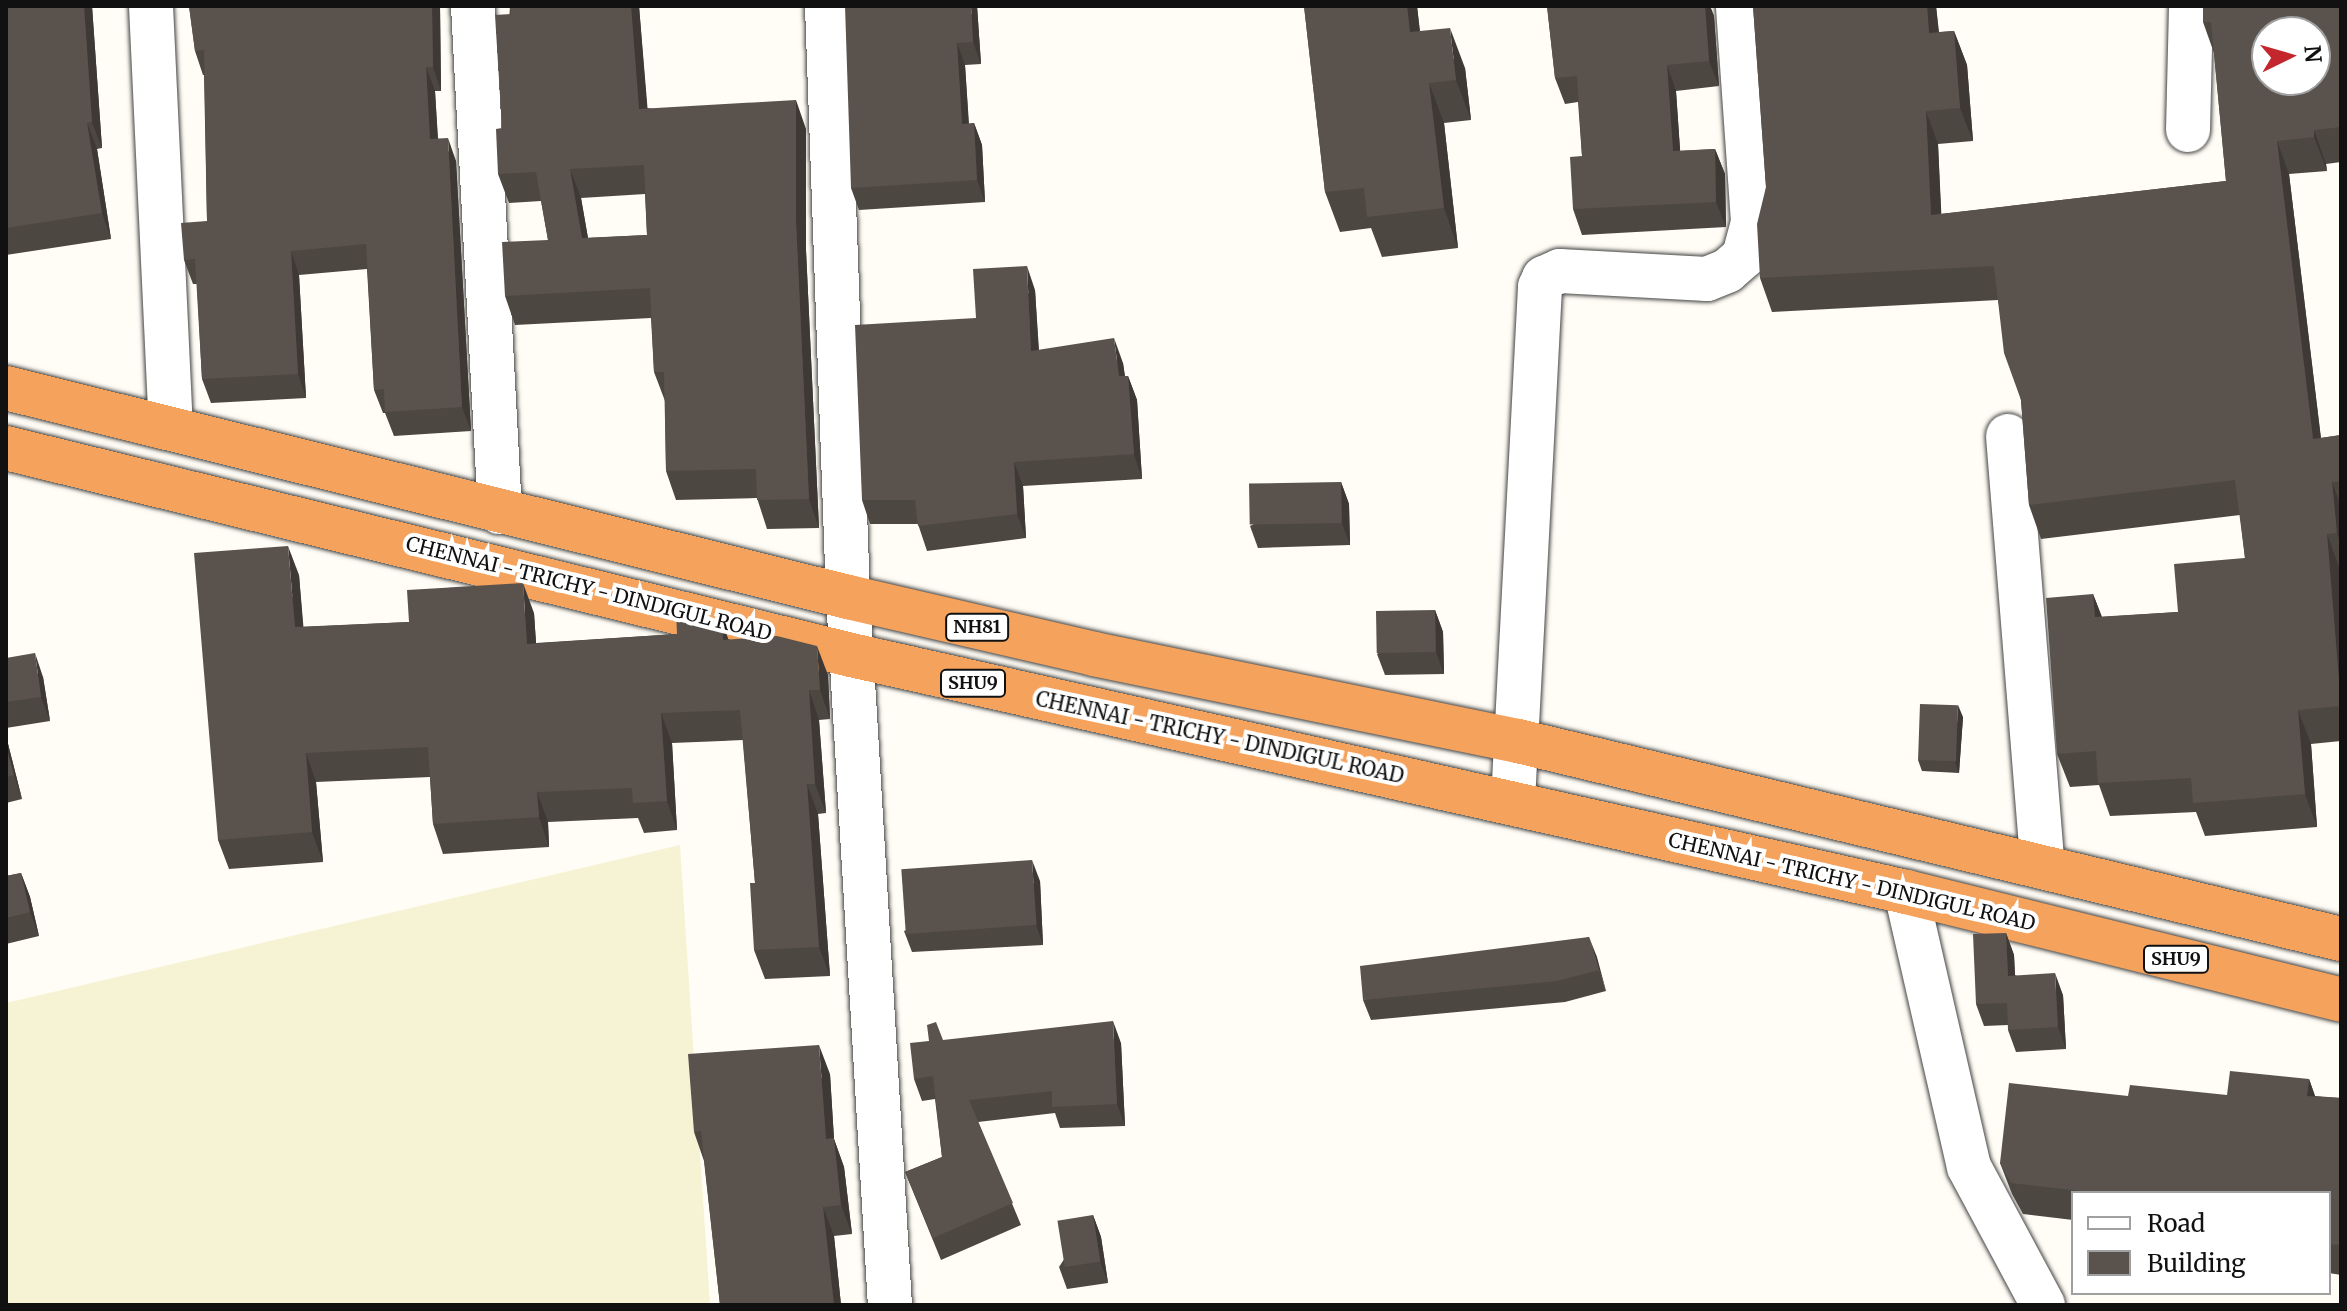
<!DOCTYPE html>
<style>
body{margin:0}
#map{position:relative;width:2347px;height:1311px;overflow:hidden;background:#fffdf5;font-family:Merriweather,serif}
div>[style]{position:absolute}
[style*='--x']{left:calc(var(--x)*1px);top:calc(var(--y)*1px);width:calc(var(--w)*1px);rotate:calc(var(--a)*1deg)}
.farmland>*{inset:0;background:#f6f3d4}
.roads{filter:drop-shadow(0 0 2px #444) drop-shadow(0 0 2px #444)}
.minor>*{height:44px;margin:-22px;padding:0 22px;transform-origin:22px;border-radius:22px;background:#fff}
.highway>*{height:44px;margin:-22px;padding:0 22px;transform-origin:22px;border-radius:22px;background:#f5a25d}
.wall>*{inset:0;background:#4d4742}
.shaded-wall>*{inset:0;background:#3f3936}
.building>*{inset:0;background:#5a524d;transform-origin:0 0}
span{translate:-50% -50%;white-space:nowrap;text-align:center;line-height:1.15;-webkit-text-stroke:8px #fff;paint-order:stroke}
.shield-label span{padding:2px 6px;background:#fff;border:2px solid;border-radius:6px;-webkit-text-stroke-width:0}
.shield-label{font-size:18px;color:#111;font-weight:700}
.street-label{font-size:20px;color:#111}
.frame{position:absolute;inset:0;border:8px solid #111;pointer-events:none}
.legend{position:absolute;left:2071px;top:1191px;width:260px;height:104px;box-sizing:border-box;background:#fff;border:2px solid #a0a0a0;margin:0;padding:10px 14px;list-style:none;font-size:24px;color:#111}
.legend li{display:flex;align-items:center;gap:16px;height:40px}
.legend b{width:40px;border:2px solid #a0a0a0}
.north{position:absolute;left:2251px;top:16px;width:80px;height:80px;box-sizing:border-box;background:#fff;border:2px solid #a0a0a0;border-radius:50%;rotate:85deg;font-size:22px;font-weight:700;line-height:32px;text-align:center;color:#111}
.north::after{content:'';display:block;margin:auto;width:28px;height:36px;background:#c4262e;clip-path:polygon(50% 0,100% 100%,50% 72%,0 100%)}
</style>
<div id="map">
<div class="farmland">
<div style="clip-path:polygon(680px 845px,710px 1305px,6px 1305px,6px 1003px)"></div>
</div>
<div class="roads">
<div class="minor">
<div style="--x:151;--y:6;--w:422;--a:87.3"></div>
<div style="--x:473;--y:6;--w:507;--a:86.95"></div>
<div style="--x:827;--y:6;--w:591;--a:87.96"></div>
<div style="--x:848;--y:597;--w:709;--a:86.61"></div>
<div style="--x:2188;--y:130;--w:124;--a:-88.6"></div>
<div style="--x:2008;--y:436;--w:432;--a:85.4"></div>
<div style="--x:1513;--y:801;--w:515;--a:-86.99"></div>
<div style="--x:1540;--y:287;--w:10;--a:-66"></div>
<div style="--x:1544;--y:278;--w:17;--a:-24"></div>
<div style="--x:1560;--y:271;--w:147;--a:3.1"></div>
<div style="--x:1707;--y:279;--w:22;--a:-22"></div>
<div style="--x:1727;--y:271;--w:23;--a:-41"></div>
<div style="--x:1744;--y:256;--w:35;--a:-75"></div>
<div style="--x:1753;--y:222;--w:217;--a:-94"></div>
<div style="--x:1906;--y:892;--w:282;--a:77.1"></div>
<div style="--x:1969;--y:1167;--w:157;--a:61.8"></div>
</div>
<div class="highway">
<div style="--x:6;--y:388;--w:868;--a:13.94"></div>
<div style="--x:848;--y:597;--w:253;--a:13"></div>
<div style="--x:1094;--y:654;--w:433;--a:11.6"></div>
<div style="--x:1518;--y:741;--w:846;--a:13.53"></div>
<div style="--x:6;--y:448;--w:870;--a:13.76"></div>
<div style="--x:851;--y:655;--w:1081;--a:12.66"></div>
<div style="--x:1906;--y:892;--w:448;--a:13.9"></div>
</div>
</div>
<div class="wall">
<div style="clip-path:polygon(6px 6px,92px 6px,102px 148px,97px 149px,111px 239px,6px 255px)"></div>
<div style="clip-path:polygon(189px 6px,440px 6px,441px 91px,435px 91px,438px 138px,456px 161px,471px 431px,394px 436px,385px 413px,383px 413px,374px 390px,367px 269px,299px 275px,306px 398px,211px 403px,202px 379px,197px 284px,193px 284px,184px 260px,207px 221px,204px 75px,203px 75px,195px 51px)"></div>
<div style="clip-path:polygon(evenodd,510px 6px,639px 6px,647px 108px,806px 129px,806px 250px,819px 528px,767px 529px,757px 498px,676px 500px,666px 471px,665px 401px,654px 372px,651px 318px,515px 325px,505px 296px,548px 240px,541px 201px,509px 203px,498px 174px,502px 128px,510px 6px,645px 194px,647px 235px,588px 238px,581px 198px,645px 194px)"></div>
<div style="clip-path:polygon(977px 6px,981px 64px,965px 65px,969px 124px,974px 123px,982px 145px,985px 202px,859px 210px,851px 188px)"></div>
<div style="clip-path:polygon(1304px 6px,1417px 6px,1420px 31px,1465px 68px,1471px 120px,1444px 123px,1458px 248px,1382px 257px,1371px 228px,1340px 232px,1325px 192px)"></div>
<div style="clip-path:polygon(1547px 6px,1710px 6px,1714px 16px,1719px 86px,1676px 91px,1680px 151px,1715px 149px,1725px 174px,1726px 227px,1582px 235px,1573px 209px,1582px 156px,1578px 102px,1565px 104px,1555px 78px)"></div>
<div style="clip-path:polygon(1753px 6px,1936px 6px,1939px 32px,1954px 31px,1967px 65px,1973px 141px,1938px 144px,1941px 214px,2226px 181px,2214px 53px,2203px 22px,2341px 6px,2341px 162px,2326px 164px,2327px 171px,2289px 174px,2321px 438px,2341px 435px,2341px 567px,2339px 567px,2341px 587px,2341px 741px,2311px 744px,2317px 827px,2205px 836px,2196px 812px,2110px 816px,2099px 785px,2070px 787px,2057px 754px,2093px 594px,2102px 617px,2178px 612px,2245px 558px,2240px 515px,2041px 539px,2029px 505px,2021px 400px,1998px 300px,1772px 312px,1760px 278px,1766px 187px)"></div>
<div style="clip-path:polygon(1035px 290px,1039px 350px,1123px 363px,1125px 376px,1128px 376px,1137px 400px,1142px 479px,1023px 486px,1026px 538px,927px 551px,918px 524px,870px 524px,862px 500px,976px 318px)"></div>
<div style="clip-path:polygon(1341px 482px,1349px 504px,1350px 545px,1258px 548px,1250px 526px)"></div>
<div style="clip-path:polygon(299px 575px,303px 627px,409px 622px,534px 613px,536px 643px,677px 634px,722px 622px,728px 639px,828px 675px,830px 719px,819px 720px,826px 813px,818px 814px,830px 976px,765px 979px,754px 950px,755px 883px,743px 740px,672px 743px,677px 830px,644px 833px,638px 818px,548px 822px,549px 847px,443px 854px,433px 824px,430px 777px,316px 782px,323px 862px,229px 869px,218px 840px)"></div>
<div style="clip-path:polygon(1435px 610px,1443px 632px,1444px 674px,1385px 675px,1377px 654px)"></div>
<div style="clip-path:polygon(6px 657px,43px 677px,50px 721px,6px 728px)"></div>
<div style="clip-path:polygon(1963px 717px,1959px 773px,1922px 771px,1918px 760px)"></div>
<div style="clip-path:polygon(6px 736px,22px 799px,6px 803px)"></div>
<div style="clip-path:polygon(21px 873px,30px 897px,39px 936px,6px 944px,6px 876px)"></div>
<div style="clip-path:polygon(1040px 881px,1043px 945px,912px 952px,904px 931px)"></div>
<div style="clip-path:polygon(2006px 933px,2014px 955px,2015px 975px,2063px 995px,2066px 1049px,2016px 1052px,2008px 1030px,2008px 1025px,1984px 1026px,1976px 1004px)"></div>
<div style="clip-path:polygon(1589px 937px,1606px 991px,1565px 1002px,1371px 1020px,1363px 1000px)"></div>
<div style="clip-path:polygon(943px 1040px,1121px 1043px,1125px 1126px,1060px 1128px,1055px 1113px,978px 1122px,1021px 1225px,941px 1260px,905px 1172px,942px 1157px,935px 1099px,922px 1101px,914px 1079px)"></div>
<div style="clip-path:polygon(830px 1074px,834px 1139px,844px 1167px,852px 1234px,834px 1236px,841px 1305px,720px 1305px,704px 1161px,694px 1132px)"></div>
<div style="clip-path:polygon(2309px 1079px,2315px 1096px,2341px 1098px,2341px 1275px,2329px 1273px,2329px 1193px,2073px 1193px,2073px 1220px,2023px 1214px,2012px 1194px,2000px 1163px,2128px 1096px,2227px 1095px)"></div>
<div style="clip-path:polygon(1093px 1215px,1101px 1237px,1108px 1283px,1067px 1289px,1059px 1267px)"></div>
</div>
<div class="shaded-wall">
<div style="clip-path:polygon(84px 6px,92px 6px,102px 148px,92px 122px)"></div>
<div style="clip-path:polygon(432px 6px,440px 6px,441px 91px,433px 67px)"></div>
<div style="clip-path:polygon(631px 6px,639px 6px,650px 138px,639px 109px)"></div>
<div style="clip-path:polygon(971px 6px,977px 6px,981px 64px,973px 42px)"></div>
<div style="clip-path:polygon(1407px 6px,1417px 6px,1424px 72px,1410px 32px)"></div>
<div style="clip-path:polygon(1705px 6px,1710px 6px,1714px 16px,1719px 86px,1709px 61px)"></div>
<div style="clip-path:polygon(1927px 6px,1936px 6px,1942px 66px,1929px 33px)"></div>
<div style="clip-path:polygon(1450px 28px,1465px 68px,1471px 120px,1456px 80px)"></div>
<div style="clip-path:polygon(1954px 31px,1967px 65px,1973px 141px,1960px 108px)"></div>
<div style="clip-path:polygon(957px 43px,965px 65px,970px 146px,962px 124px)"></div>
<div style="clip-path:polygon(1667px 65px,1676px 91px,1682px 177px,1673px 151px)"></div>
<div style="clip-path:polygon(426px 67px,435px 91px,439px 163px,430px 139px)"></div>
<div style="clip-path:polygon(1429px 83px,1444px 123px,1458px 248px,1444px 208px)"></div>
<div style="clip-path:polygon(796px 100px,806px 129px,806px 250px,819px 528px,809px 499px,796px 221px)"></div>
<div style="clip-path:polygon(1926px 111px,1938px 144px,1943px 249px,1931px 215px)"></div>
<div style="clip-path:polygon(87px 123px,97px 149px,111px 239px,102px 213px)"></div>
<div style="clip-path:polygon(974px 123px,982px 145px,985px 202px,977px 180px)"></div>
<div style="clip-path:polygon(2314px 130px,2326px 164px,2327px 171px,2314px 137px)"></div>
<div style="clip-path:polygon(448px 138px,456px 161px,471px 431px,462px 407px)"></div>
<div style="clip-path:polygon(2277px 141px,2289px 174px,2325px 473px,2313px 439px)"></div>
<div style="clip-path:polygon(1715px 149px,1725px 174px,1726px 227px,1716px 202px)"></div>
<div style="clip-path:polygon(570px 169px,581px 198px,593px 267px,582px 238px)"></div>
<div style="clip-path:polygon(291px 251px,299px 275px,306px 398px,298px 374px)"></div>
<div style="clip-path:polygon(1027px 266px,1035px 290px,1040px 375px,1031px 351px)"></div>
<div style="clip-path:polygon(1114px 338px,1123px 363px,1128px 400px,1119px 376px)"></div>
<div style="clip-path:polygon(1128px 376px,1137px 400px,1142px 479px,1134px 454px)"></div>
<div style="clip-path:polygon(1014px 462px,1023px 486px,1026px 538px,1017px 514px)"></div>
<div style="clip-path:polygon(1341px 482px,1349px 504px,1350px 545px,1342px 523px)"></div>
<div style="clip-path:polygon(2332px 482px,2341px 506px,2341px 545px,2337px 533px)"></div>
<div style="clip-path:polygon(2327px 534px,2339px 567px,2341px 587px,2341px 702px)"></div>
<div style="clip-path:polygon(288px 546px,299px 575px,306px 657px,295px 627px)"></div>
<div style="clip-path:polygon(523px 583px,534px 613px,538px 673px,527px 644px)"></div>
<div style="clip-path:polygon(2093px 594px,2106px 628px,2095px 617px)"></div>
<div style="clip-path:polygon(1435px 610px,1443px 632px,1444px 674px,1436px 652px)"></div>
<div style="clip-path:polygon(722px 622px,733px 652px,723px 640px)"></div>
<div style="clip-path:polygon(817px 646px,828px 675px,830px 719px,820px 690px)"></div>
<div style="clip-path:polygon(35px 653px,43px 677px,50px 721px,41px 697px)"></div>
<div style="clip-path:polygon(809px 690px,819px 720px,826px 813px,815px 784px)"></div>
<div style="clip-path:polygon(1958px 705px,1963px 717px,1959px 773px,1955px 762px)"></div>
<div style="clip-path:polygon(2298px 710px,2311px 744px,2317px 827px,2305px 794px)"></div>
<div style="clip-path:polygon(661px 713px,672px 743px,677px 830px,667px 801px)"></div>
<div style="clip-path:polygon(6px 736px,22px 799px,14px 775px,6px 746px)"></div>
<div style="clip-path:polygon(306px 753px,316px 782px,323px 862px,312px 832px)"></div>
<div style="clip-path:polygon(807px 784px,818px 814px,830px 976px,819px 947px)"></div>
<div style="clip-path:polygon(537px 792px,548px 822px,549px 847px,539px 817px)"></div>
<div style="clip-path:polygon(1032px 860px,1040px 881px,1043px 945px,1036px 925px)"></div>
<div style="clip-path:polygon(21px 873px,30px 897px,39px 936px,30px 912px)"></div>
<div style="clip-path:polygon(2006px 933px,2014px 955px,2016px 998px,2008px 976px)"></div>
<div style="clip-path:polygon(1589px 937px,1597px 957px,1606px 991px,1599px 970px)"></div>
<div style="clip-path:polygon(2055px 973px,2063px 995px,2066px 1049px,2058px 1027px)"></div>
<div style="clip-path:polygon(1113px 1021px,1121px 1043px,1125px 1126px,1117px 1104px)"></div>
<div style="clip-path:polygon(819px 1045px,830px 1074px,834px 1139px,844px 1167px,852px 1234px,841px 1205px,826px 1139px)"></div>
<div style="clip-path:polygon(2309px 1079px,2320px 1110px,2307px 1096px)"></div>
<div style="clip-path:polygon(823px 1207px,834px 1236px,841px 1305px,834px 1305px)"></div>
<div style="clip-path:polygon(1093px 1215px,1101px 1237px,1108px 1283px,1100px 1261px)"></div>
</div>
<div class="building">
<div style="clip-path:polygon(6px 6px,84px 6px,92px 122px,87px 123px,102px 213px,6px 228px)"></div>
<div style="clip-path:polygon(189px 6px,432px 6px,433px 67px,426px 67px,430px 139px,448px 138px,462px 407px,385px 412px,384px 389px,374px 390px,366px 244px,291px 251px,298px 374px,202px 379px,195px 259px,184px 260px,181px 223px,207px 221px,204px 50px,195px 51px)"></div>
<div style="clip-path:polygon(evenodd,510px 6px,631px 6px,639px 109px,796px 100px,796px 221px,809px 499px,757px 500px,756px 469px,666px 471px,664px 372px,654px 372px,650px 288px,505px 296px,502px 242px,548px 240px,536px 172px,498px 174px,496px 129px,502px 128px,495px 15px,511px 14px,510px 6px,644px 165px,647px 235px,582px 238px,570px 169px,644px 165px)"></div>
<div style="clip-path:polygon(845px 6px,971px 6px,973px 42px,957px 43px,962px 124px,974px 123px,977px 180px,851px 188px)"></div>
<div style="clip-path:polygon(1304px 6px,1407px 6px,1410px 32px,1450px 28px,1456px 80px,1429px 83px,1444px 208px,1367px 217px,1364px 188px,1325px 192px)"></div>
<div style="clip-path:polygon(1547px 6px,1705px 6px,1709px 61px,1667px 65px,1673px 151px,1715px 149px,1716px 202px,1573px 209px,1570px 157px,1582px 156px,1577px 76px,1555px 78px)"></div>
<div style="clip-path:polygon(evenodd,1753px 6px,1927px 6px,1929px 33px,1954px 31px,1960px 108px,1926px 111px,1931px 215px,2226px 181px,2211px 22px,2203px 22px,2203px 6px,2341px 6px,2341px 127px,2314px 130px,2314px 137px,2277px 141px,2313px 439px,2341px 435px,2341px 481px,2332px 482px,2337px 533px,2327px 534px,2341px 706px,2298px 710px,2305px 794px,2193px 803px,2191px 778px,2098px 783px,2096px 751px,2057px 754px,2046px 598px,2093px 594px,2095px 617px,2178px 612px,2174px 564px,2245px 558px,2235px 480px,2029px 505px,2021px 400px,2004px 353px,1994px 266px,1760px 278px,1757px 224px,1766px 187px,1753px 6px,2267px 32px,2315px 32px,2315px 80px,2267px 80px,2267px 32px)"></div>
<div style="clip-path:polygon(1027px 266px,1031px 351px,1114px 338px,1119px 376px,1128px 376px,1134px 454px,1014px 462px,1017px 514px,918px 526px,915px 500px,862px 500px,855px 325px,976px 318px,973px 269px)"></div>
<div style="left:1341px;top:482px;width:41px;height:92px;rotate:89deg"></div>
<div style="clip-path:polygon(288px 546px,295px 627px,409px 622px,407px 590px,523px 583px,527px 644px,677px 634px,676px 611px,722px 622px,723px 640px,777px 636px,817px 646px,820px 690px,809px 690px,815px 784px,807px 784px,819px 947px,754px 950px,750px 883px,755px 883px,740px 710px,661px 713px,667px 801px,633px 803px,632px 788px,537px 792px,539px 817px,433px 824px,428px 747px,306px 753px,312px 832px,218px 840px,194px 553px)"></div>
<div style="left:1435px;top:610px;width:42px;height:59px;rotate:89deg"></div>
<div style="clip-path:polygon(35px 653px,41px 697px,6px 702px,6px 658px)"></div>
<div style="left:1920px;top:704px;width:38px;height:56px;rotate:2deg"></div>
<div style="clip-path:polygon(6px 746px,14px 775px,6px 777px)"></div>
<div style="left:1032px;top:860px;width:65px;height:131px;rotate:86deg"></div>
<div style="clip-path:polygon(21px 873px,30px 912px,6px 918px,6px 876px)"></div>
<div style="clip-path:polygon(2006px 933px,2008px 976px,2055px 973px,2058px 1027px,2008px 1030px,2007px 1003px,1976px 1004px,1973px 934px)"></div>
<div style="clip-path:polygon(1589px 937px,1599px 970px,1557px 981px,1363px 1000px,1360px 966px)"></div>
<div style="clip-path:polygon(1113px 1021px,1117px 1104px,1052px 1107px,1052px 1091px,969px 1100px,1013px 1203px,933px 1238px,905px 1172px,942px 1157px,933px 1076px,914px 1079px,910px 1043px,929px 1041px,927px 1025px,936px 1022px,943px 1040px)"></div>
<div style="clip-path:polygon(819px 1045px,826px 1139px,834px 1138px,841px 1205px,823px 1207px,834px 1305px,720px 1305px,701px 1131px,694px 1132px,688px 1054px)"></div>
<div style="clip-path:polygon(2230px 1071px,2309px 1079px,2307px 1096px,2341px 1098px,2341px 1245px,2329px 1244px,2329px 1193px,2098px 1193px,2011px 1183px,2000px 1163px,2009px 1083px,2128px 1096px,2130px 1085px,2227px 1095px)"></div>
<div style="left:1093px;top:1215px;width:47px;height:36px;rotate:81deg"></div>
</div>
<div class="shield-label">
<span style="left:977px;top:627px">NH81</span>
<span style="left:973px;top:683px">SHU9</span>
<span style="left:2176px;top:959px">SHU9</span>
</div>
<div class="street-label">
<span style="left:589px;top:588px;rotate:14deg">CHENNAI - TRICHY - DINDIGUL ROAD</span>
<span style="left:1220px;top:737px;rotate:12deg">CHENNAI - TRICHY - DINDIGUL ROAD</span>
<span style="left:1852px;top:881px;rotate:13deg">CHENNAI - TRICHY - DINDIGUL ROAD</span>
</div>
<div class="frame"></div>
<ul class="legend">
<li><b style="height:10px;background:#fff"></b>Road</li>
<li><b style="height:22px;background:#5a524d"></b>Building</li>
</ul>
<div class="north">N</div>
</div>
